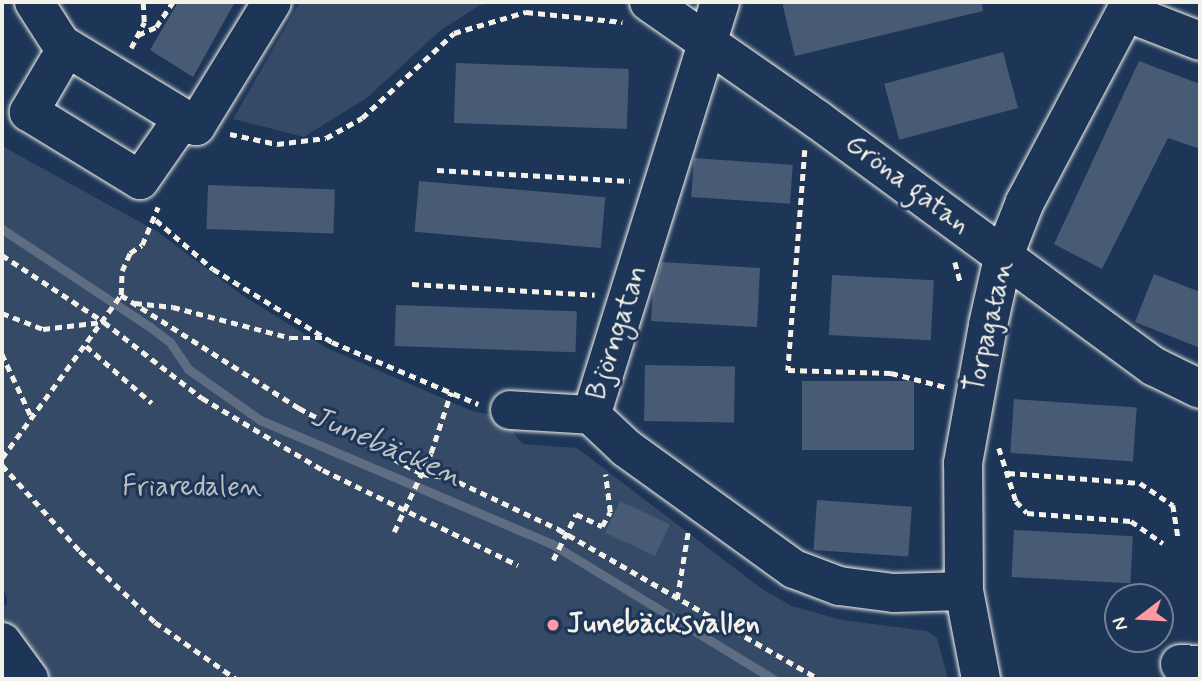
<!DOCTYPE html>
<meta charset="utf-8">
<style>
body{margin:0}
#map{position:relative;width:1202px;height:681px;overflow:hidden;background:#1d3557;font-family:Mynerve,sans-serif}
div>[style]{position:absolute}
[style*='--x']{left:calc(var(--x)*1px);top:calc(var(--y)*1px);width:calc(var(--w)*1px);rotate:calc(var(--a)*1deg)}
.green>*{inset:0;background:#354a67}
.stream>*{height:9px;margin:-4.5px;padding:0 4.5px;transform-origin:4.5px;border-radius:4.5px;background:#5e6d82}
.building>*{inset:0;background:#485b74;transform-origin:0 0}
.path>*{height:4.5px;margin-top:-2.25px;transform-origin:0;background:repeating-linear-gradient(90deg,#f4f1e8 0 7px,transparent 0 12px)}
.roads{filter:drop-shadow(0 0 2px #f4f1e8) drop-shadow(0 0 2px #f4f1e8)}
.minor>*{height:38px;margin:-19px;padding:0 19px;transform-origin:19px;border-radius:19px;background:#1d3557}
.dots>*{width:19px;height:19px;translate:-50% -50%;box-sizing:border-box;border:4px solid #1d3557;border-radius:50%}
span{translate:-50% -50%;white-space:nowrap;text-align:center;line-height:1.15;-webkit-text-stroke:6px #1d3557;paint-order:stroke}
.street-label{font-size:28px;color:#f4f1e8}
.park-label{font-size:28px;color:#bbbfc1}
.poi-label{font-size:28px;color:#f4f1e8;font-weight:700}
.left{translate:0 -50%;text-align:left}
.water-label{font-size:30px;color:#c0c3c4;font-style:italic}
.frame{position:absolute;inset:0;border:4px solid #f4f1e8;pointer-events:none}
.north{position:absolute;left:1104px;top:583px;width:70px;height:70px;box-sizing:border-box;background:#1d3557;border:2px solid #738091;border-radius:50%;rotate:253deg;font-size:19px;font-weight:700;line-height:28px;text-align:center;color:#f4f1e8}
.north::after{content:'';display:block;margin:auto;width:24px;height:32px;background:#ff9aa2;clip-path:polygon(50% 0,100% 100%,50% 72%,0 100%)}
</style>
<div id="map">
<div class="green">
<div style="clip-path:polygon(300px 2px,498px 2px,480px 5px,441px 30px,368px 97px,304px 137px,233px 119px)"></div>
<div style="clip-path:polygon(2px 146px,158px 232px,239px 293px,327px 348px,472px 411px,512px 418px,514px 434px,523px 444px,577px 448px,762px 589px,792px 606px,842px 620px,927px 631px,937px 638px,948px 679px,40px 679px,2px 626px,2px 604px,7px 605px,7px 596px,2px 588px)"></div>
</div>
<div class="stream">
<div style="--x:2;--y:229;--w:178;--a:33.5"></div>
<div style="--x:150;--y:327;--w:25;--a:37"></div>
<div style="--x:170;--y:342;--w:32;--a:56"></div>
<div style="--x:188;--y:369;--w:88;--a:35.3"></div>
<div style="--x:260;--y:420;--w:317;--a:23"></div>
<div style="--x:552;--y:544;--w:259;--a:31.4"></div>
</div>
<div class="building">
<div style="clip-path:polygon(178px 2px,235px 2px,193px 77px,150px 50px)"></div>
<div style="clip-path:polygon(782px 2px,982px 2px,983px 11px,795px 56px)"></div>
<div style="left:1003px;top:52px;width:58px;height:123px;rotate:75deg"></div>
<div style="clip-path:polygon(1139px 61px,1200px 84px,1200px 149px,1168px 138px,1102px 269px,1054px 244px)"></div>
<div style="left:456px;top:63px;width:173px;height:60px;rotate:2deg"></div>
<div style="left:694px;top:158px;width:99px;height:39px;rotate:4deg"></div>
<div style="left:419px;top:181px;width:187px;height:51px;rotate:5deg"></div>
<div style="left:208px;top:185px;width:127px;height:44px;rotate:2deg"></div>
<div style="clip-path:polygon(662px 262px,760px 268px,757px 327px,651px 321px,653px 290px)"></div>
<div style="clip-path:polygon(1154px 274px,1200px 292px,1200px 348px,1135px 322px)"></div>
<div style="left:832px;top:275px;width:102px;height:60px;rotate:3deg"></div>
<div style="left:396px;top:305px;width:181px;height:41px;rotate:2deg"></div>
<div style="left:645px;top:365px;width:90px;height:56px;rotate:1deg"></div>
<div style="left:802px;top:381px;width:112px;height:69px"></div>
<div style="left:1014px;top:399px;width:123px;height:54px;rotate:4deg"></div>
<div style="left:817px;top:500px;width:95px;height:50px;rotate:4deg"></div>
<div style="left:620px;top:501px;width:55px;height:35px;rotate:25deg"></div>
<div style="left:1014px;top:530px;width:119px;height:47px;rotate:3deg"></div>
</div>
<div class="path">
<div style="--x:138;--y:35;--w:20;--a:-24"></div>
<div style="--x:156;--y:27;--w:30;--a:-56"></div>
<div style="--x:131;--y:48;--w:29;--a:-63"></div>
<div style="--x:144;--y:22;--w:20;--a:-93"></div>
<div style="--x:230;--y:134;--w:48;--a:12"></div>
<div style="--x:277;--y:144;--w:49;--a:-7"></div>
<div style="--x:326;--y:138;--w:41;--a:-29.1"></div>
<div style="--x:362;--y:118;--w:125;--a:-42.7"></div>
<div style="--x:454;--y:33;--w:75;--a:-16.3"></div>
<div style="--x:526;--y:12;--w:97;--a:5.9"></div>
<div style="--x:805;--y:150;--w:221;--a:94.4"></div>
<div style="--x:788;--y:370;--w:103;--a:1.7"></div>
<div style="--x:891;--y:373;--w:57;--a:14.3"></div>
<div style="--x:437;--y:170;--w:193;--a:3.3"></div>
<div style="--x:156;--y:220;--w:75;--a:40.7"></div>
<div style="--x:213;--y:269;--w:140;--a:31.5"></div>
<div style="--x:332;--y:342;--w:159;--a:23"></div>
<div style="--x:2;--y:255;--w:122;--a:33.3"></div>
<div style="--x:104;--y:322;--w:124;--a:37.8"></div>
<div style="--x:202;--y:398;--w:141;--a:30.8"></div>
<div style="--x:323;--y:470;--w:217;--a:26"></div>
<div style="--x:955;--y:262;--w:23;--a:75"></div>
<div style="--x:412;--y:284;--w:183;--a:3.4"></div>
<div style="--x:121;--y:295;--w:211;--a:32.4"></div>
<div style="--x:299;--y:408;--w:140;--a:28.2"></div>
<div style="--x:422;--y:474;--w:26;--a:7"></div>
<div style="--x:448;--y:477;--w:122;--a:25.3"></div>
<div style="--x:558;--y:529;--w:301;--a:29.9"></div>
<div style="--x:135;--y:303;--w:38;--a:6"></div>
<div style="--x:173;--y:307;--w:122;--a:14.7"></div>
<div style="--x:291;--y:338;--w:34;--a:0"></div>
<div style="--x:2;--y:313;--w:44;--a:21.3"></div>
<div style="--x:43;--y:329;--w:60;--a:-6.7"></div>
<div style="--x:86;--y:346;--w:87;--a:40.8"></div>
<div style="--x:2;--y:354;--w:71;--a:64.9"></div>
<div style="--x:999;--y:448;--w:56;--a:72.2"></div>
<div style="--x:1016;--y:501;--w:16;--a:47"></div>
<div style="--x:1027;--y:513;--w:104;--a:4.4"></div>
<div style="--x:1131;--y:521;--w:39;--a:35"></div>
<div style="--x:2;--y:458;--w:202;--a:-53.9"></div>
<div style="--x:121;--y:295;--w:24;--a:-88"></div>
<div style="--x:122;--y:271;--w:20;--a:-66"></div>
<div style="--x:130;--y:253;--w:14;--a:-34"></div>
<div style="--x:142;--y:245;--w:41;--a:-67.2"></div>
<div style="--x:2;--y:465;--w:116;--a:47.8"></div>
<div style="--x:80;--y:551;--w:103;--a:43.4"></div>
<div style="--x:155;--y:622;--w:99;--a:35.1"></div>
<div style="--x:1008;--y:473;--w:132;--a:4.3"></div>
<div style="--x:1140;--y:483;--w:40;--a:34"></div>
<div style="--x:1173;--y:505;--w:32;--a:81"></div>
<div style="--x:394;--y:532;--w:87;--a:-64.9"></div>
<div style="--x:431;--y:453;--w:64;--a:-71.8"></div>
<div style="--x:553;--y:560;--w:51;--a:-63.4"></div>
<div style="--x:576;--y:514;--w:29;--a:25"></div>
<div style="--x:602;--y:526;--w:16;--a:-60"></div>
<div style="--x:610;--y:512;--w:38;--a:-97"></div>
<div style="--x:677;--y:599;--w:68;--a:-80.7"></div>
</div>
<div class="roads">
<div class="minor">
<div style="--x:34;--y:2;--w:50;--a:57.3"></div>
<div style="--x:61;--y:44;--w:158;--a:31.3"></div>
<div style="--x:196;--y:126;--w:145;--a:-58.5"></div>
<div style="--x:649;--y:2;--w:206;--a:34.9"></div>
<div style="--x:818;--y:120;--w:416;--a:36.3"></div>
<div style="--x:1153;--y:366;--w:52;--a:26.1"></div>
<div style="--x:720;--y:2;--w:433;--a:107.3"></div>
<div style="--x:591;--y:415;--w:48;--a:43.3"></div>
<div style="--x:626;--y:448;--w:207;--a:35.8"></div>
<div style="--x:794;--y:569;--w:48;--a:20.7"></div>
<div style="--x:839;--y:586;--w:55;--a:7.3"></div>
<div style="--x:894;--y:593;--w:70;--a:-1.6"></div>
<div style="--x:1128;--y:13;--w:77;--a:21.3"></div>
<div style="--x:57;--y:64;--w:56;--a:120.3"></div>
<div style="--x:29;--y:112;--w:130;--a:31.5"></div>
<div style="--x:140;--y:180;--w:72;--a:-55.2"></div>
<div style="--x:510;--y:410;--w:81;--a:3.5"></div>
<div style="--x:2;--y:642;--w:46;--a:53.9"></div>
<div style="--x:1180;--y:664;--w:20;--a:3"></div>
<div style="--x:981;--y:679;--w:90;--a:-100.9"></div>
<div style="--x:964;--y:591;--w:128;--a:-90.4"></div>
<div style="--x:963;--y:463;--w:140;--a:-79.7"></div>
<div style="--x:988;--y:325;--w:69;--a:-77.4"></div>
<div style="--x:1003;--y:258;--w:60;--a:-68.6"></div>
<div style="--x:1025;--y:202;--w:226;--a:-62.1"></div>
</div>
</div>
<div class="dots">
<div style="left:553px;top:625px;background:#ff9aa2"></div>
</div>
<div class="street-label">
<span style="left:907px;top:185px;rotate:37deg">Gröna gatan</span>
<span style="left:990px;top:327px;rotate:-77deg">Torpagatan</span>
<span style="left:618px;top:333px;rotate:-72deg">Björngatan</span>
</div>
<div class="park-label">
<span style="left:192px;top:488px">Friaredalen</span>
</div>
<div class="poi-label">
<span class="left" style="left:567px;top:625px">Junebäcksvallen</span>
</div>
<div class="water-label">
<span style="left:386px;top:447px;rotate:23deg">Junebäcken</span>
</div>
<div class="frame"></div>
<div class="north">N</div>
</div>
